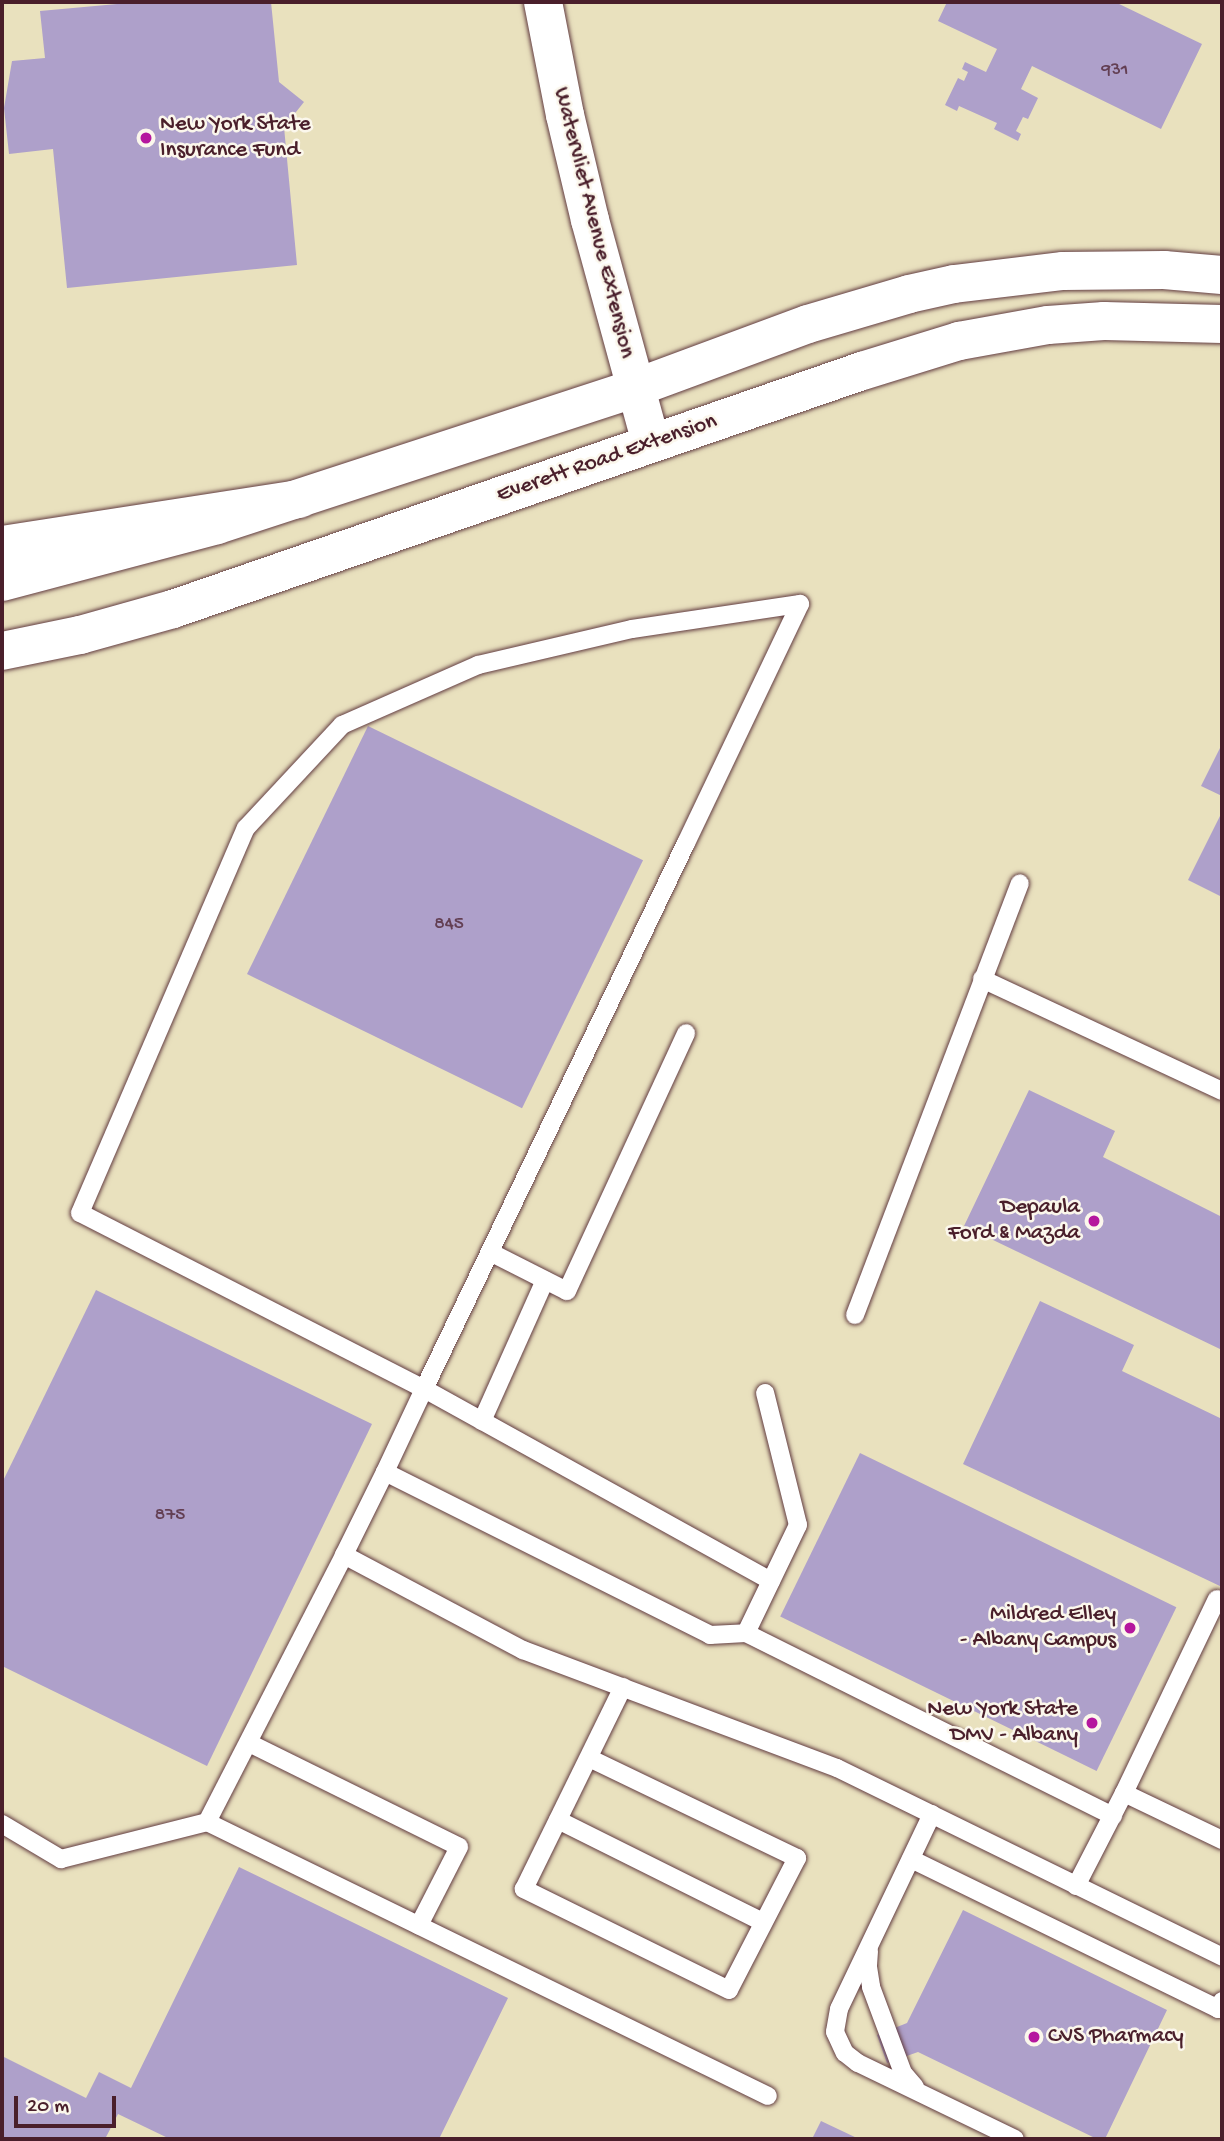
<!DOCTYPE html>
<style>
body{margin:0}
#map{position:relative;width:1224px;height:2141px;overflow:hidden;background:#e9e1be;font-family:"Gochi Hand",sans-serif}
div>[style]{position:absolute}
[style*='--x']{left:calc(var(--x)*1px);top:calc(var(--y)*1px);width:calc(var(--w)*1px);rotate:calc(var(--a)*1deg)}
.building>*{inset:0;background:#aea0ca;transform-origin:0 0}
.roads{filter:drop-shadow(0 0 2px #623c41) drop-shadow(0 0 2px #623c41)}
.lane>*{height:18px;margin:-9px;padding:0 9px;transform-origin:9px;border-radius:9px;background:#fff}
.secondary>*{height:38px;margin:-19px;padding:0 19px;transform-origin:19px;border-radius:19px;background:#fff}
.primary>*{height:38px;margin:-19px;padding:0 19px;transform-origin:19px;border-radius:19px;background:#fff}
.highway>*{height:38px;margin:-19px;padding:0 19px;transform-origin:19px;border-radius:19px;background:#fff}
.dots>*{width:19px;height:19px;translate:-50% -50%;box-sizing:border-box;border:4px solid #fbf7ec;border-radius:50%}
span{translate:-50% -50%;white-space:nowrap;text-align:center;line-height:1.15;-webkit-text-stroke:5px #fbf7ec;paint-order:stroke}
.number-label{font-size:19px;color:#633f53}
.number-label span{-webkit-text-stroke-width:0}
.poi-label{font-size:23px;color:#4a1f2b}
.left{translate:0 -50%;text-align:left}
.right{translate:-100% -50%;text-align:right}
.street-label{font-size:23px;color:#4a1f2b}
.frame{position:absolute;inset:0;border:4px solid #4a1f2b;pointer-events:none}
.scale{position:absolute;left:14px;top:2096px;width:102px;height:32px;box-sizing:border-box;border:4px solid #4a1f2b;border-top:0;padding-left:9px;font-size:21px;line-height:24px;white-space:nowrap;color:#4a1f2b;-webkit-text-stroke:5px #fbf7ec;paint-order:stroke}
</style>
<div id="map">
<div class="building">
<div style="clip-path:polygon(139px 2px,271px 2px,279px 82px,304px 102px,284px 127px,297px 265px,67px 288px,53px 149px,9px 154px,4px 108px,12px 61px,45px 58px,40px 11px)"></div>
<div style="clip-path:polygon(947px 2px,1115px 2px,1202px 44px,1161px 129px,1032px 66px,1021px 89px,1038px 98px,1028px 119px,1023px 117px,1016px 131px,1021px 134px,1018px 141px,994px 129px,997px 123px,959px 106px,957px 111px,945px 105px,958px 78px,964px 81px,968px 72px,962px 69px,965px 62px,986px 72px,997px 49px,938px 21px)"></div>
<div style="left:368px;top:726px;width:306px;height:276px;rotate:26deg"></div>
<div style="clip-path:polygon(1222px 744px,1222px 796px,1201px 786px)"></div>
<div style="clip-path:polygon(1222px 812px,1222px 897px,1188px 880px)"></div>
<div style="clip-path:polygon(1029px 1090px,1115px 1131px,1103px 1157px,1222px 1217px,1222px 1350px,964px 1226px)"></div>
<div style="clip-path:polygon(96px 1290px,372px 1424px,207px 1766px,2px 1666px,2px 1483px)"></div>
<div style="clip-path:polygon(1040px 1301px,1134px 1345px,1122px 1371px,1222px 1419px,1222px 1587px,963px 1464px)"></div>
<div style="left:860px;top:1453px;width:352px;height:182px;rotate:26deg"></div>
<div style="clip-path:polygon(239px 1867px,508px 1998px,439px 2139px,170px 2139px,118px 2114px,105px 2139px,2px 2139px,2px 2056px,86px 2098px,99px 2072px,131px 2088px)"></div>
<div style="clip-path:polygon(963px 1910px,1167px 2010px,1105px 2139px,1097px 2139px,918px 2052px,887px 2063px,877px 2035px,907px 2023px)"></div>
<div style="clip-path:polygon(821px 2121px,859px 2139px,812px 2139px)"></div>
</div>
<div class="roads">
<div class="lane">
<div style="--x:982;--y:979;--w:265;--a:25"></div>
<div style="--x:490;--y:1252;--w:86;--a:26.9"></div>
<div style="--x:567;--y:1291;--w:284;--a:-65.2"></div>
<div style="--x:855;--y:1315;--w:462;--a:-69.1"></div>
<div style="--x:482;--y:1421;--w:154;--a:-65.9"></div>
<div style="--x:385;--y:1472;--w:364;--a:26.6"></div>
<div style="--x:710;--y:1635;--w:36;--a:-3"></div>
<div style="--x:746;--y:1633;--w:410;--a:26.5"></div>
<div style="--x:771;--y:1581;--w:397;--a:-151"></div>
<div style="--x:424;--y:1389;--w:386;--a:-152.9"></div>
<div style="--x:80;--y:1213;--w:419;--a:-66.7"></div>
<div style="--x:246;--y:828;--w:141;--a:-47"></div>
<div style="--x:342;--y:725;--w:149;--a:-23.8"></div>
<div style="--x:478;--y:665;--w:158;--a:-13.2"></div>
<div style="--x:632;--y:629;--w:170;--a:-8.5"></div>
<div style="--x:800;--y:604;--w:265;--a:115.5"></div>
<div style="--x:686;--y:843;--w:606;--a:115.63"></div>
<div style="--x:424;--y:1389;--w:92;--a:115.2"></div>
<div style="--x:385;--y:1472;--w:93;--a:116.3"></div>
<div style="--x:344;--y:1555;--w:203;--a:28"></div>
<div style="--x:523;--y:1650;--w:335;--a:20.6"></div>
<div style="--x:837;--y:1768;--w:429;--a:26.1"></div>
<div style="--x:746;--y:1633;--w:120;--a:-64.3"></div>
<div style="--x:798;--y:1525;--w:136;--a:-104"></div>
<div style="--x:249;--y:1743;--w:234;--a:26.3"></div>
<div style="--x:459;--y:1847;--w:88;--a:117.1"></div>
<div style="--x:589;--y:1758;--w:231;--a:25.7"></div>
<div style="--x:797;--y:1858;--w:148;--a:117.3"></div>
<div style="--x:729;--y:1990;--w:229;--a:-153.8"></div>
<div style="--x:524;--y:1889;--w:225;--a:-63.9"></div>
<div style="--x:1124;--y:1793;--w:215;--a:-64.4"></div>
<div style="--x:932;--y:1814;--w:216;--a:115.5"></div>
<div style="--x:839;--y:2009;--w:23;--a:100"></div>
<div style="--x:835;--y:2032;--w:23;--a:65"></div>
<div style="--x:845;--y:2053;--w:16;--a:38"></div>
<div style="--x:858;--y:2063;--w:174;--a:25.8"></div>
<div style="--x:558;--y:1820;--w:229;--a:26.5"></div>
<div style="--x:207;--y:1822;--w:624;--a:26.03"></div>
<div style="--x:2;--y:1824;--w:69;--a:30.7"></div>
<div style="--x:61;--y:1859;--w:151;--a:-14.2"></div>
<div style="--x:207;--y:1822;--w:300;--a:-62.8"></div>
<div style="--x:911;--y:1859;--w:342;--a:26"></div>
<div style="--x:1218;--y:2009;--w:9;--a:-63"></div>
<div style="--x:1076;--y:1886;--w:105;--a:-62.7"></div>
<div style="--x:1124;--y:1793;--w:109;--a:25.6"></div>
<div style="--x:869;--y:1951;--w:16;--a:94"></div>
<div style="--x:868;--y:1967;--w:20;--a:81"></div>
<div style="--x:871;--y:1987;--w:92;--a:69.6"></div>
<div style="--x:903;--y:2073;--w:18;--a:49"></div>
</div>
<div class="secondary">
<div style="--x:543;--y:2;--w:115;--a:79"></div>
<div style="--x:565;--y:115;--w:108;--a:76.6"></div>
<div style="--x:590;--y:220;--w:231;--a:74.7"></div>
</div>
<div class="primary">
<div style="--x:2;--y:582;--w:222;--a:-14.8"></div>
<div style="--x:217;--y:525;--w:440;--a:-18.1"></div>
<div style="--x:635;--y:388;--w:184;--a:-20.3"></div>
<div style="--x:808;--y:324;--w:105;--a:-16.5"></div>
<div style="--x:909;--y:294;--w:46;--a:-12.5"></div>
<div style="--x:954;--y:284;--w:110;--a:-6.8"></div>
<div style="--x:1063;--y:271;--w:101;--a:-0.6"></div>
<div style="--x:1164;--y:270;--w:58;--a:4.9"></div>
<div style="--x:2;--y:651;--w:80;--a:-11.6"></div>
<div style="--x:80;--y:635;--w:97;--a:-15.6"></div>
<div style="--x:173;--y:609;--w:729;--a:-19.06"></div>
<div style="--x:862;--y:371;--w:102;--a:-17.2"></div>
<div style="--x:959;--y:341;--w:90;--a:-10.2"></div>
<div style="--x:1048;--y:325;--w:56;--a:-4.1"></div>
<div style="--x:1104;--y:321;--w:118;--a:1.5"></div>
</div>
<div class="highway">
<div style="--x:2;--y:545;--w:301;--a:-8.8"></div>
</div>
</div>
<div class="dots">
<div style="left:146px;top:138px;background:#b5179e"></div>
<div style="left:1094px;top:1221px;background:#b5179e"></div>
<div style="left:1130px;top:1628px;background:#b5179e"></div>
<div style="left:1092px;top:1723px;background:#b5179e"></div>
<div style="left:1034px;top:2037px;background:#b5179e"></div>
</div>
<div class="number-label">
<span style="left:1115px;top:71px">931</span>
<span style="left:449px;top:925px">845</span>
<span style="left:170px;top:1516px">875</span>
</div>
<div class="poi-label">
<span class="left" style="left:160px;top:138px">New York State<br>Insurance Fund</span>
<span class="right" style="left:1080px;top:1221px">Depaula<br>Ford &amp; Mazda</span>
<span class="right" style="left:1116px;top:1628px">Mildred Elley<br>- Albany Campus</span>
<span class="right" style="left:1078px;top:1723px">New York State<br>DMV - Albany</span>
<span class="left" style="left:1048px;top:2037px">CVS Pharmacy</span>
</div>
<div class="street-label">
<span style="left:593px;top:223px;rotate:76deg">Watervliet Avenue Extension</span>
<span style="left:607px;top:459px;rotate:-19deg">Everett Road Extension</span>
</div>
<div class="frame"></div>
<div class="scale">20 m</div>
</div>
